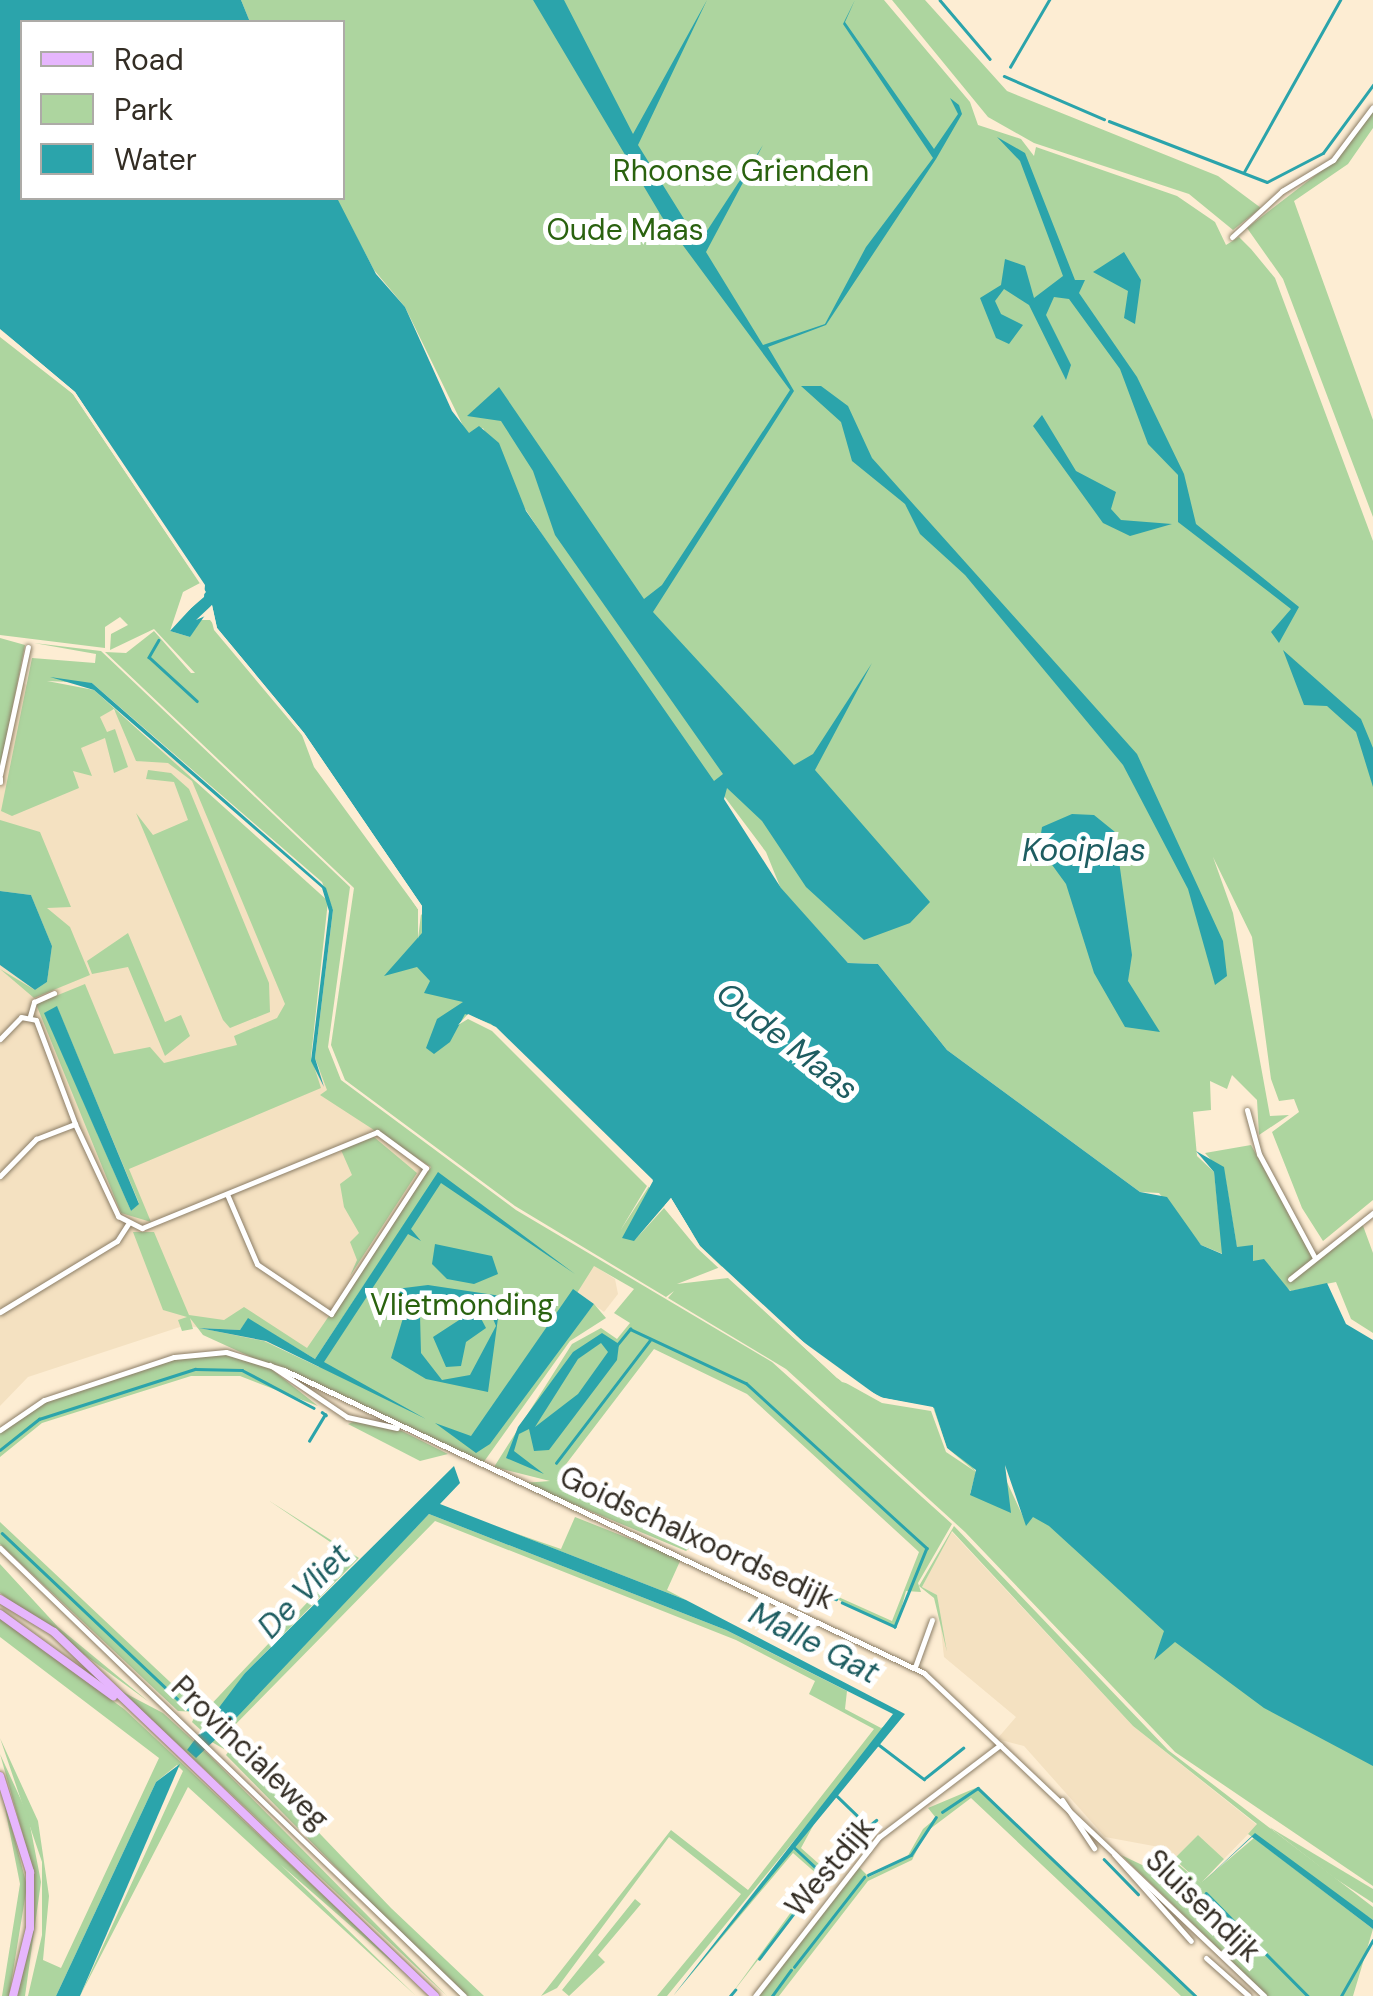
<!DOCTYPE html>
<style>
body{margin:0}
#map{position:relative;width:1373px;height:1996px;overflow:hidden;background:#fdedd3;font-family:"DM Sans",sans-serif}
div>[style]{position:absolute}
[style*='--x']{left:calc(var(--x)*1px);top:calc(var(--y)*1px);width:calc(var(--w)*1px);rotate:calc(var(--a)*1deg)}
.built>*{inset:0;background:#f4e1c1}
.green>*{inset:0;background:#add59f}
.water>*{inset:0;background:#2ba4ab}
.pier>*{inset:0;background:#fdedd3}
.stream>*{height:2.5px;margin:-1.25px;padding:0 1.25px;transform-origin:1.25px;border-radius:1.25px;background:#2ba4ab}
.roads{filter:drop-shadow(0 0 2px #8c7e67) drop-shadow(0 0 2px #8c7e67)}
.street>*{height:5px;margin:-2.5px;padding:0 2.5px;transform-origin:2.5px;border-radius:2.5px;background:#fff}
.primary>*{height:8px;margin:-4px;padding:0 4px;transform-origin:4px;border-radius:4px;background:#e6b6fd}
span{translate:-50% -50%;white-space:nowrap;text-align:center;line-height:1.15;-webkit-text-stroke:10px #fff;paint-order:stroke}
.park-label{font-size:30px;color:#2a620f}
.street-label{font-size:30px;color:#332d24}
.water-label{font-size:32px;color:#1e5d61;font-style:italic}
.legend{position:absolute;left:20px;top:20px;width:325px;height:180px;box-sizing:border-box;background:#fff;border:2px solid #adaba7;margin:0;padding:12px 18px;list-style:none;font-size:30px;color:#332d24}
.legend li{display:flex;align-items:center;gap:20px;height:50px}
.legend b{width:50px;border:2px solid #adaba7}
</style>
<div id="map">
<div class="built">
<div style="clip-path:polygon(0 680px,97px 697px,188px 771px,296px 994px,285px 1043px,439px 1165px,312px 1354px,186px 1325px,28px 1377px,0 1406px)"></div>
<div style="clip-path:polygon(590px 1263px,615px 1279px,618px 1294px,604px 1312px,573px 1289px)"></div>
<div style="clip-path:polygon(951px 1531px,1133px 1726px,1257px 1825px,1224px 1859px,1198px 1835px,1173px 1860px,1159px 1847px,1105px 1837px,1024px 1746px,997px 1739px,1016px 1717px,944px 1657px,937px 1595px,922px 1587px)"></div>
</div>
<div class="green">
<div style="clip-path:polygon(241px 0,884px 0,970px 102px,978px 125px,1021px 139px,1034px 156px,1036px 147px,1177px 196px,1215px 222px,1226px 245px,1239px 237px,1251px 249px,1275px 278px,1373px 541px,1373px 1200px,1323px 1241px,1302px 1208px,1272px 1132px,1299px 1112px,1294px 1099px,1279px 1101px,1271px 1079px,1252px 937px,1213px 857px,1233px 913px,1270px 1116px,1289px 1115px,1259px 1135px,1257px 1100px,1232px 1075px,1227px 1089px,1210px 1081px,1211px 1110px,1193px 1112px,1197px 1156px,1214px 1172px,1223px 1254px,1201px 1245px,1159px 1193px,1140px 1192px,947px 1050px,878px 964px,848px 963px,781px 889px,766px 852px,649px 696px,514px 492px,483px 428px,468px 436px,405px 307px,374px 270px,336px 198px,342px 22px,250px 22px)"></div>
<div style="clip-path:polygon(892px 0,925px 0,1007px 91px,1218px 176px,1261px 208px,1233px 230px,1189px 194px,1034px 143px,988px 117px)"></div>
<div style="clip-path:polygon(1373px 110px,1373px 128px,1348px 164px,1294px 201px,1373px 420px,1373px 517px,1283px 279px,1247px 228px,1338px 158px)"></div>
<div style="clip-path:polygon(0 337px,73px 394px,200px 583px,183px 592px,170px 631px,190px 637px,196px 620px,210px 620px,302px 735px,491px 1019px,723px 1266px,677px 1284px,728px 1278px,842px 1382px,850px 1384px,840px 1373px,882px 1399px,931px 1404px,976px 1472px,970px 1494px,999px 1465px,1026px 1523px,1047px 1490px,1373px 1749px,1373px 1886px,1175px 1752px,965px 1532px,786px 1369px,668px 1298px,674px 1291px,666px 1297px,515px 1206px,345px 1080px,331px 1045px,354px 888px,105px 652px,126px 653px,154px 631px,191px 673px,195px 673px,154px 629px,110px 650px,111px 634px,128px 625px,120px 617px,105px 627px,105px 648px,0 635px)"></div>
<div style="clip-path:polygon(0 638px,25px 645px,0 769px)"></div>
<div style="clip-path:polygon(evenodd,34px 643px,101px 651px,350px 887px,328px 1047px,341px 1080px,516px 1210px,772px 1362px,952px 1524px,918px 1583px,921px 1592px,906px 1591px,896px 1628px,726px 1545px,702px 1537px,686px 1551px,523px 1483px,550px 1481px,494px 1467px,572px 1344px,601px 1328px,617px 1339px,630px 1323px,614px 1313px,634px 1289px,594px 1266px,479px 1449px,594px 1304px,606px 1318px,570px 1341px,483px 1463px,203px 1335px,190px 1318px,193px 1329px,182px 1331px,178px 1320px,187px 1317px,163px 1310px,133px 1232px,154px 1232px,189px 1315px,224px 1320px,244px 1307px,307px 1348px,431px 1167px,320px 1095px,327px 1090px,315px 1058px,333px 910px,322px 882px,92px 683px,47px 681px,94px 690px,328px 901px,311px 1057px,321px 1088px,129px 1169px,151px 1222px,121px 1213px,36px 1004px,85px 984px,114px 1054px,150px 1047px,164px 1063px,237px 1045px,234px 1036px,277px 1018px,285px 1004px,192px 781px,168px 763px,136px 761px,114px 709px,100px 717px,107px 732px,115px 729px,128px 767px,114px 773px,105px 738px,81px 748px,92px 776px,73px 771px,79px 788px,12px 816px,1px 811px,32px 658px,95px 663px,96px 654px,34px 643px,57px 1007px,139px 1203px,131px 1211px,45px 1013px,57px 1007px,34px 643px,439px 1172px,319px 1367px,264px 1341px,200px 1328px,240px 1330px,248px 1319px,315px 1359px,439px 1172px,34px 643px,654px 1349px,747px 1394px,919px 1552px,892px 1621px,560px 1472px,654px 1349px)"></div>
<div style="clip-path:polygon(148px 770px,171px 773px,189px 789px,269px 983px,270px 1012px,230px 1028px,223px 1020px,136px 813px,153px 835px,188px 820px,174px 782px,146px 779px)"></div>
<div style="clip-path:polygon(0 820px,40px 832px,71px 907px,47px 908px,70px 927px,90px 975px,34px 998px,0 969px,35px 990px,47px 982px,52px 946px,31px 895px,0 891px)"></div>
<div style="clip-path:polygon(128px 933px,165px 1022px,181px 1015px,190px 1036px,165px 1056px,128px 967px,92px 974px,87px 961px)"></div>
<div style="clip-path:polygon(374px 1137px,417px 1173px,350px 1276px,357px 1260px,350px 1242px,359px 1233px,344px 1207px,340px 1184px,352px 1175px,341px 1150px)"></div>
<div style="clip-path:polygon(1251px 1145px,1313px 1258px,1362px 1223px,1373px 1253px,1373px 1333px,1351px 1319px,1336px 1282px,1291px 1291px,1237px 1248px,1225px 1176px,1205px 1153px)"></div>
<div style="clip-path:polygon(227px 1354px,270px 1368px,318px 1406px,240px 1376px,191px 1376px,42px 1423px,0 1457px,0 1433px,37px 1405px,174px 1360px)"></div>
<div style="clip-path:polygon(358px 1420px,402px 1431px,448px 1454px,420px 1461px,348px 1424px)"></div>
<div style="clip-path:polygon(268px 1500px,359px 1558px,245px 1673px,204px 1733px,192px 1722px,197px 1712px,178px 1711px,0 1544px,0 1522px,203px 1713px,351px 1556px)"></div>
<div style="clip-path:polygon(429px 1514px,726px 1630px,847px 1691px,845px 1709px,881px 1728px,890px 1723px,667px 1996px,657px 1996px,741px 1894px,669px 1837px,557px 1988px,541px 1996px,671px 1830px,748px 1890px,874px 1729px,809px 1694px,815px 1681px,736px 1640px,435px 1521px,226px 1734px,224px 1749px,210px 1741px)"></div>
<div style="clip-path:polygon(575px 1517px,681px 1559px,667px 1590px,686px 1600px,509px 1531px,561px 1549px)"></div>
<div style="clip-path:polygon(954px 1526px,1168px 1750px,1373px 1907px,1373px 1920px,1248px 1834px,1257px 1824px,1133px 1726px,952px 1531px,922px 1587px,937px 1595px,947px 1652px,934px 1598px,919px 1586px)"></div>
<div style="clip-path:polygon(0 1564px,58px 1627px,149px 1702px,0 1593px)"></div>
<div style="clip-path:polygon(0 1618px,124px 1709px,431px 1996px,281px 1865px,416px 1996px,188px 1787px,80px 1996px,183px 1771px,177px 1765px,156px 1782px,56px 1996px,28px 1996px,42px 1935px,42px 1862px,0 1738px,38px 1821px,49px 1896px,43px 1960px,61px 1968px,159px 1758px,0 1637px)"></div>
<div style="clip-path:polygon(121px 1691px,163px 1713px,209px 1755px,447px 1996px)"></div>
<div style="clip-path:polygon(234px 1744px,391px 1908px,484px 1996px,468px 1996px,379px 1911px,226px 1755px)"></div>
<div style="clip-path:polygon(0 1754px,28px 1815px,41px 1882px,25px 1996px,17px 1996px,33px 1925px,32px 1867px)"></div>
<div style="clip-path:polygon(0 1783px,27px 1886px,9px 1996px,2px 1996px,20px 1884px)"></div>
<div style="clip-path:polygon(978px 1787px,1197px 1996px,1181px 1996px,971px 1798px,926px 1832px,912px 1860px,868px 1881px,779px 1996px,758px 1996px,858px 1866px,869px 1877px,906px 1859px,923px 1829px,936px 1818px,928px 1808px)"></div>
<div style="clip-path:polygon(819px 1815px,801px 1848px,827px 1871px,730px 1996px,818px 1875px,793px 1853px,673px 1996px)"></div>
<div style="clip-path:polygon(1269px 1827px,1373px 1889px,1373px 1903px,1333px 1877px)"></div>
<div style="clip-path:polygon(1198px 1835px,1224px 1859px,1202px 1882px,1254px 1838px,1373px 1929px,1353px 1996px,1268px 1996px,1121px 1855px,1155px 1871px,1172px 1859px,1201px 1883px,1174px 1859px)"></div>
<div style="clip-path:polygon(635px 1899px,641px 1904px,598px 1955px,605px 1962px,569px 1996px,562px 1990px)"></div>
</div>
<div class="water">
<div style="clip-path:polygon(0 0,241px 0,250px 22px,22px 22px,22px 198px,337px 198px,376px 274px,405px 307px,452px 411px,469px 433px,479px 426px,499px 443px,526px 511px,714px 781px,723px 774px,555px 535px,533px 471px,501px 421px,467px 416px,499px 387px,644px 599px,662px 585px,790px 390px,662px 217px,533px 0,564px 0,633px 134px,707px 0,638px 145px,699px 243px,763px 145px,706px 252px,763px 345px,825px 324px,866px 247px,933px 158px,843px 24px,855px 0,845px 22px,934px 149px,958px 114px,950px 98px,959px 105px,962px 114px,936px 159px,826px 325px,768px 347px,794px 391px,653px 612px,794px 765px,813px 754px,872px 663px,815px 770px,930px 902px,910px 923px,864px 940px,806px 887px,762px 821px,727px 788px,724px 799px,781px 888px,848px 963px,878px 964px,947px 1050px,1140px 1192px,1167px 1197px,1201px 1245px,1222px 1254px,1214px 1172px,1196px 1151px,1224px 1167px,1237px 1247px,1253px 1245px,1253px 1261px,1264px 1259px,1290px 1291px,1327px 1283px,1346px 1324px,1373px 1340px,1373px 1766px,1264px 1708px,1175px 1642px,1154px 1660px,1164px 1631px,1049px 1526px,1033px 1517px,1026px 1526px,1005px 1465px,1011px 1513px,970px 1495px,976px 1470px,947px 1448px,934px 1408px,883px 1398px,839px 1375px,700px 1246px,671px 1198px,634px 1241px,622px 1238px,653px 1181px,491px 1024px,465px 1014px,450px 1042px,434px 1054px,426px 1048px,437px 1019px,463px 1002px,424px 993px,430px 981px,417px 967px,384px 976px,422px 933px,422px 906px,304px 733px,217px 628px,212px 605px,190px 637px,170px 631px,206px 592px,75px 392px,0 329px)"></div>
<div style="clip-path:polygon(997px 137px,1025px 153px,1075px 280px,1085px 280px,1079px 293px,1137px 377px,1184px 474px,1196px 524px,1299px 607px,1279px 643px,1271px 632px,1291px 609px,1178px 522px,1178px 475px,1148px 444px,1120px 369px,1069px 299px,1054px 297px,1046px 315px,1071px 365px,1066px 380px,1029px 305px,1004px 289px,995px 301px,1001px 314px,1023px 325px,1009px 344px,996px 338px,980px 298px,1001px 285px,1005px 259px,1025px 266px,1034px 298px,1063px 276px,1020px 161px)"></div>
<div style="clip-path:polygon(1124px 252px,1141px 280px,1135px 324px,1124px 318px,1128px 291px,1093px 272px)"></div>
<div style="clip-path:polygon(801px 386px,821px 386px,848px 406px,872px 458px,1137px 754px,1223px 941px,1227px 976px,1215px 985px,1188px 889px,1123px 765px,965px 575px,920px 534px,905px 504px,852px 461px,841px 422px)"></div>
<div style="clip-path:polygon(1042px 415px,1076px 471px,1116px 492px,1111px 509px,1121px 520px,1172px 524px,1130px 536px,1103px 523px,1033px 426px)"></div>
<div style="clip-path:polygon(1283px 650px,1361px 719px,1373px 748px,1373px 787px,1356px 732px,1327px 706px,1304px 705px)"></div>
<div style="clip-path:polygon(50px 677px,92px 683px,326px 888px,333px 910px,315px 1058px,324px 1087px,311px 1061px,329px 911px,322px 888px,94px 690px)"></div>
<div style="clip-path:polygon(1072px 814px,1094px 815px,1115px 832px,1132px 955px,1128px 981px,1160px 1032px,1125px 1027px,1094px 973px,1066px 884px,1039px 847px,1042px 827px)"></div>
<div style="clip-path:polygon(0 891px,31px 895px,52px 946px,47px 982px,35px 990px,0 965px)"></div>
<div style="clip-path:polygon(57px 1006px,139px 1204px,131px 1211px,44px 1013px)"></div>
<div style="clip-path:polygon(438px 1172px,575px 1274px,441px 1183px,411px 1229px,421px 1241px,408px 1234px,324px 1362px,426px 1419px,266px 1341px,199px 1328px,240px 1330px,248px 1318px,315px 1359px)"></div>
<div style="clip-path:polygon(435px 1244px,492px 1256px,498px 1274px,474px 1284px,447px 1279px,432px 1264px)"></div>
<div style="clip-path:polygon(evenodd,428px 1285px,501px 1296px,488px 1392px,426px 1379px,391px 1358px,403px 1318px,396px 1289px,428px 1285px,465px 1298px,487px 1304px,496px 1326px,470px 1375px,442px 1380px,421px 1353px,420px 1315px,465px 1298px)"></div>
<div style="clip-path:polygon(573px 1289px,594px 1304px,490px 1444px,476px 1453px,435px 1423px,471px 1436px)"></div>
<div style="clip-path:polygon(476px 1309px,486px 1328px,466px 1342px,461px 1366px,446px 1367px,433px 1337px)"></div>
<div style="clip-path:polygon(evenodd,602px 1333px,619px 1344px,617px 1360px,549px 1450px,534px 1451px,529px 1429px,519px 1434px,514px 1451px,544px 1474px,506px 1458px,518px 1427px,573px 1352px,602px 1333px,601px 1343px,608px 1352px,578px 1394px,535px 1427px,578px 1359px,601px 1343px)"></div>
<div style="clip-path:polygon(454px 1466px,460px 1483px,440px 1504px,686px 1600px,905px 1714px,673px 1996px,893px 1714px,726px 1630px,429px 1514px,219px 1736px,196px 1758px,187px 1750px,245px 1673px)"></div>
<div style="clip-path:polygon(180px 1764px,80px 1996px,56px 1996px,156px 1782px)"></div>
<div style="clip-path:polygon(1255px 1833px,1373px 1920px,1373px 1929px,1252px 1837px,1202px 1883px)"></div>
</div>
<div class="pier">
<div style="clip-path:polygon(0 329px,75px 392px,205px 585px,204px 597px,182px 616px,201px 585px,73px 394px)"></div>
<div style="clip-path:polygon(212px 605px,217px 628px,304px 733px,422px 906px,418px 939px,418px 909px,314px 767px,302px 735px,214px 630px,210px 614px,196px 620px)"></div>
<div style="clip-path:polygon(468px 1014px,496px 1027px,653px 1180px,620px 1231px,647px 1186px,492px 1031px,468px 1019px,458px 1025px)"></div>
<div style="clip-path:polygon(671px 1198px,700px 1246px,791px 1333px,879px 1397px,933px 1407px,947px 1448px,976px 1472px,946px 1452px,931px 1411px,882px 1403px,837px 1378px,697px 1248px,664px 1208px,634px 1241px)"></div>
</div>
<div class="stream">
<div style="--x:940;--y:0;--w:77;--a:49.7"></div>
<div style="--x:1010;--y:67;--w:78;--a:-59.8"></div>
<div style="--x:1004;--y:76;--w:109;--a:23.3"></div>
<div style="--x:1109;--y:121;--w:169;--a:21.1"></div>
<div style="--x:1267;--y:182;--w:63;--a:-27.4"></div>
<div style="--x:1323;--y:153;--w:84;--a:-53.7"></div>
<div style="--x:1244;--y:172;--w:197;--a:-60.8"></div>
<div style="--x:159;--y:640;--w:20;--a:120"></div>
<div style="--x:149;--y:657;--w:65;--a:42.5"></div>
<div style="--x:617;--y:1345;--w:21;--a:-51"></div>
<div style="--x:630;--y:1329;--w:128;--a:25"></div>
<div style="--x:746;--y:1383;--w:245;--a:42.4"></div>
<div style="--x:927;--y:1548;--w:85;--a:112.1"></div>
<div style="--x:895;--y:1627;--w:58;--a:-155.6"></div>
<div style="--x:322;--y:1412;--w:5;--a:37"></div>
<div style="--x:309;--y:1441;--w:31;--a:-59"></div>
<div style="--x:0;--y:1450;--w:50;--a:-38.5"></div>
<div style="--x:39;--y:1419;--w:164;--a:-17.8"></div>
<div style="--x:195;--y:1369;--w:47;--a:1.2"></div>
<div style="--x:242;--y:1370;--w:81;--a:27.8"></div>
<div style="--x:556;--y:1463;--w:155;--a:-52.6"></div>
<div style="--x:607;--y:1499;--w:250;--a:23.6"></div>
<div style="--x:2;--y:1533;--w:256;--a:43.4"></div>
<div style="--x:878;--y:1744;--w:58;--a:37.3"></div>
<div style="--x:924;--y:1779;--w:50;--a:-38.5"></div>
<div style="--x:837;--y:1796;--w:43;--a:44.1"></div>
<div style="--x:942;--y:1812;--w:43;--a:-33.7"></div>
<div style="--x:978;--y:1788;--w:301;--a:43.7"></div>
<div style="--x:859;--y:1834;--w:22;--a:-39"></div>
<div style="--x:1104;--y:1859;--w:49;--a:45.8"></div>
<div style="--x:868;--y:1875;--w:47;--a:-24.9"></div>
<div style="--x:911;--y:1855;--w:45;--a:-56.7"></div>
<div style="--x:1206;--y:1893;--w:145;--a:45.3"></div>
<div style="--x:759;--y:1959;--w:106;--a:-52.7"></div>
<div style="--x:823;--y:1875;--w:42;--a:-136.9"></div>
<div style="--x:794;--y:1967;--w:114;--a:-52.1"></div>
<div style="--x:730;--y:1996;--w:8;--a:-50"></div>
<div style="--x:772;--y:1996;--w:32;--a:-54"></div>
<div style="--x:1341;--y:1996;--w:64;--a:-60.3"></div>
</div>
<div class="roads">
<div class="street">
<div style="--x:1232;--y:237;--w:68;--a:-42.6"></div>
<div style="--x:1282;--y:191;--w:60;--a:-31.3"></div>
<div style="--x:1333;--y:160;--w:66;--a:-53"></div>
<div style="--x:0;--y:775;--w:131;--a:-77.7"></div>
<div style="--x:0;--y:778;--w:4;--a:90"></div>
<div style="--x:30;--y:1016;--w:15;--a:-74"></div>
<div style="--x:34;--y:1002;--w:22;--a:-24"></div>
<div style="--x:0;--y:1039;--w:30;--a:-46"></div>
<div style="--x:21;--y:1017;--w:15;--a:11"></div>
<div style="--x:36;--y:1020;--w:111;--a:69.4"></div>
<div style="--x:1247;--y:1110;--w:46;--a:74.7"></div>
<div style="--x:1259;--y:1154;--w:118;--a:61.7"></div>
<div style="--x:0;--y:1176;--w:52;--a:-45.8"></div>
<div style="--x:36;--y:1139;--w:42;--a:-21"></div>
<div style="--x:75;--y:1124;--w:102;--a:64.9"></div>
<div style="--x:118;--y:1216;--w:27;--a:27"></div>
<div style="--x:142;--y:1228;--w:254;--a:-22.2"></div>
<div style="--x:377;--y:1132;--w:61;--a:36.3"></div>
<div style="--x:426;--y:1168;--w:174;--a:123.1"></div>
<div style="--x:331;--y:1314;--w:89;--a:-146"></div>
<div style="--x:257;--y:1264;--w:76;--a:-113.2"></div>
<div style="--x:1290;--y:1279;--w:106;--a:-38.5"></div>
<div style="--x:0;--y:1312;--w:137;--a:-31.3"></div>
<div style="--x:117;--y:1241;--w:20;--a:-57"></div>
<div style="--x:270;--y:1365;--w:93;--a:34"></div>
<div style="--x:347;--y:1417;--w:51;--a:12.4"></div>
<div style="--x:0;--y:1430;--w:53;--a:-34.3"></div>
<div style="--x:44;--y:1400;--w:137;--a:-18.3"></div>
<div style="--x:174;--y:1357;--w:52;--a:-5.5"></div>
<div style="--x:226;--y:1352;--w:61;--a:17.2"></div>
<div style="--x:284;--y:1370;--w:708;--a:25.33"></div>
<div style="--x:924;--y:1673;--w:469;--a:43.5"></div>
<div style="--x:0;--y:1548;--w:645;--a:43.99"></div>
<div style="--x:915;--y:1667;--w:50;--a:-70.1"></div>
<div style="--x:1062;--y:1800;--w:58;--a:56.3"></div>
<div style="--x:1114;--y:1854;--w:116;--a:48.5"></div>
<div style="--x:1206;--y:1958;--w:57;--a:41.5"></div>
<div style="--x:755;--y:1996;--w:202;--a:-52.1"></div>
<div style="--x:879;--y:1837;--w:152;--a:-37.2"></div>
</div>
<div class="primary">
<div style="--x:0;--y:1599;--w:63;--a:31.4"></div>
<div style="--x:54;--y:1632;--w:527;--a:43.69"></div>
<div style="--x:0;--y:1614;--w:140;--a:36"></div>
<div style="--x:0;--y:1776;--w:101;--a:72.6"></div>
<div style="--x:30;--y:1872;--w:56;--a:90"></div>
<div style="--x:30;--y:1928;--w:70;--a:104"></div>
</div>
</div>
<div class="park-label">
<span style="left:741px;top:171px">Rhoonse Grienden</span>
<span style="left:625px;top:230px">Oude Maas</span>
<span style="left:462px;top:1305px">Vlietmonding</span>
</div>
<div class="street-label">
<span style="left:697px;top:1538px;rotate:25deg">Goidschalxoordsedijk</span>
<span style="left:250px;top:1753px;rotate:44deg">Provincialeweg</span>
<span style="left:830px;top:1867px;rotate:-50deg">Westdijk</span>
<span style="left:1203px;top:1906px;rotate:44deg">Sluisendijk</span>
</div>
<div class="water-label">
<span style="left:1084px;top:850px">Kooiplas</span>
<span style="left:787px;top:1041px;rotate:38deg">Oude Maas</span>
<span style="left:304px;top:1591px;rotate:-46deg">De Vliet</span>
<span style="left:814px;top:1643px;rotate:27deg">Malle Gat</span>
</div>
<ul class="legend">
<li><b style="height:12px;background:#e6b6fd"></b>Road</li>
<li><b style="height:28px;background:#add59f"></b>Park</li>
<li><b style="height:28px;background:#2ba4ab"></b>Water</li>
</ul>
</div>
